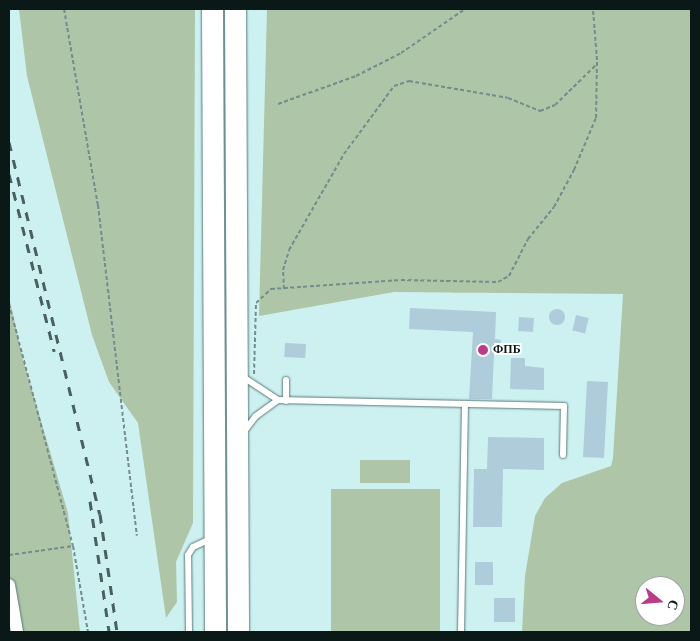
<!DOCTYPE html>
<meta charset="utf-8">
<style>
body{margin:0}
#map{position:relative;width:700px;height:641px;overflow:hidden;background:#cdf1f1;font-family:"Crimson Pro",serif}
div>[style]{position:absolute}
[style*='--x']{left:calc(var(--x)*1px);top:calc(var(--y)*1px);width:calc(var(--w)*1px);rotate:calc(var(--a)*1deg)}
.green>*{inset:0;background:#aec5a7;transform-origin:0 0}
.building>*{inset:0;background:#afccda;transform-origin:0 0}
.round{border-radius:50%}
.path>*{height:2px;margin-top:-1px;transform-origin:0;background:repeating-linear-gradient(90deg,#738c8c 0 4px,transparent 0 6.5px)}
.roads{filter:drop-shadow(0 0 1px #59797a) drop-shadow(0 0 1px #59797a)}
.service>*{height:6px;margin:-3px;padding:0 3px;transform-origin:3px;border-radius:3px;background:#fff}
.minor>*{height:12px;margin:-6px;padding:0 6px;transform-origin:6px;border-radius:6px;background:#fff}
.trunk>*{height:21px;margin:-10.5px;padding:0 10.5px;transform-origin:10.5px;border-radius:10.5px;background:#fff}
.rail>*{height:3px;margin-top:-1.5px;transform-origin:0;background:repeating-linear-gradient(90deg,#4a5f5f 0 9px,transparent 0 18px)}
.dots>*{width:14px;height:14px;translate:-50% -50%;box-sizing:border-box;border:2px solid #fff;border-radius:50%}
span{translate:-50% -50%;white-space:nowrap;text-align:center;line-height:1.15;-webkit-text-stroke:4px #fff;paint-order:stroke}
.poi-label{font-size:12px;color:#0b1818;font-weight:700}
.left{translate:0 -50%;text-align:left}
.frame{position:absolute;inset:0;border:10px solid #0b1818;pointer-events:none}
.north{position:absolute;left:635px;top:576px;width:50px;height:50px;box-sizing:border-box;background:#fff;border:1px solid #9da3a3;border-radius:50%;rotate:107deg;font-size:14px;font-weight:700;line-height:20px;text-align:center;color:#0b1818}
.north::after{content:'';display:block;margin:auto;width:18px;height:22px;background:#ba3b86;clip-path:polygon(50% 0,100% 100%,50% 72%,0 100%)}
</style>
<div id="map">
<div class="green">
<div style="clip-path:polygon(19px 9px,195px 9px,193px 523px,176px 562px,177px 602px,166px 618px,138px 423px,109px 382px,92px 335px,27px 76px)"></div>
<div style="clip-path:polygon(evenodd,267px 9px,691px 9px,691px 632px,522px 632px,525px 576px,535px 516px,545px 498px,562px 483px,611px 466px,613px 458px,623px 294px,394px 292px,259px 316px,267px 9px,645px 586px,675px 586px,675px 616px,645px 616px,645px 586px)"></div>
<div style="clip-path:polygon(9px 297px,23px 359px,68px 513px,80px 632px,17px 632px,9px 585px)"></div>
<div style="left:360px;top:460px;width:50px;height:23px"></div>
<div style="left:331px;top:489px;width:109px;height:143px"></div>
</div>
<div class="building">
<div style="clip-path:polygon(410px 308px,496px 312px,495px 339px,501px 340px,500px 354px,494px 354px,492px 399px,469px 399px,473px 332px,409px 329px)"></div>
<div class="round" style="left:549px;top:309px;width:16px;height:16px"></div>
<div style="left:576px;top:315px;width:13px;height:16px;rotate:13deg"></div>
<div style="left:519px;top:317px;width:15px;height:14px;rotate:4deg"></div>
<div style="left:285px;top:343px;width:21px;height:14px;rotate:3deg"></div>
<div style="clip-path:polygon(511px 358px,525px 358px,525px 366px,544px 368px,544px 390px,510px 389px)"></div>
<div style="left:587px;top:381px;width:21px;height:76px;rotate:3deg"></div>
<div style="clip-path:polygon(488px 437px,544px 438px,544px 470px,503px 469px,502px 527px,473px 527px,474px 469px,487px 469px)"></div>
<div style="left:475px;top:562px;width:18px;height:23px"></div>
<div style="left:494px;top:598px;width:21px;height:24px"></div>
</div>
<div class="path">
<div style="--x:64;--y:9;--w:199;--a:80.2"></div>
<div style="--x:98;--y:205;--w:333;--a:83.3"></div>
<div style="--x:278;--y:104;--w:83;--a:-19.7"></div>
<div style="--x:356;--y:76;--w:51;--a:-27.1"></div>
<div style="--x:401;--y:53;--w:78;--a:-34.5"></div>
<div style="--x:284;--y:289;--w:19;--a:-93"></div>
<div style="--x:283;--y:270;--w:21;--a:-73"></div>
<div style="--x:289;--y:250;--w:111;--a:-60.2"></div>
<div style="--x:344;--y:154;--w:84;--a:-53.7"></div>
<div style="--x:394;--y:86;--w:16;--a:-18"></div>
<div style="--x:409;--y:81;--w:100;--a:9.7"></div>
<div style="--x:508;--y:98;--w:35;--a:22"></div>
<div style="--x:540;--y:111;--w:16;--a:-22"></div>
<div style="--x:555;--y:105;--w:59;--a:-44.3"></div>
<div style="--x:9;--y:304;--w:250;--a:75.2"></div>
<div style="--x:73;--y:546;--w:87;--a:80.1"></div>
<div style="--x:254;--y:374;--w:71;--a:-88.4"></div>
<div style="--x:256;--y:303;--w:21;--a:-43"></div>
<div style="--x:271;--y:289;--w:130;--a:-4"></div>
<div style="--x:401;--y:280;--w:97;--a:1.2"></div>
<div style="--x:498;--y:282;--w:13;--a:-29"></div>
<div style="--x:509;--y:276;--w:42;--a:-62.8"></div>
<div style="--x:528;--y:239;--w:41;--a:-50.9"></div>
<div style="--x:554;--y:207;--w:42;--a:-61.6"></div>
<div style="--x:574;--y:170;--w:56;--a:-67.1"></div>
<div style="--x:596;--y:118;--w:58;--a:-89"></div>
<div style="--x:597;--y:60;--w:51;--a:-94.5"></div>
<div style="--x:9;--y:555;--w:65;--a:-8"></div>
</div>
<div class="roads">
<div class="service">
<div style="--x:243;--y:377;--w:42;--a:33.3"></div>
<div style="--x:278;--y:400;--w:286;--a:1.2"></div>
<div style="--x:564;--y:406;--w:49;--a:91.2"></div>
<div style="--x:286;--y:380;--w:21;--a:90"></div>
<div style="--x:243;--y:433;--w:21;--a:-53"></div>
<div style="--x:256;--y:416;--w:27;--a:-36"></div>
<div style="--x:189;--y:632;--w:77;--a:-90.7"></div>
<div style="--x:188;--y:555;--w:9;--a:-58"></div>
<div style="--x:193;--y:547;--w:19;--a:-25"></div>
<div style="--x:461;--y:632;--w:228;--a:-89"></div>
</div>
<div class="minor">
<div style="--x:9;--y:585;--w:48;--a:80.3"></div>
</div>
<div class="trunk">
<div style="--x:212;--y:9;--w:623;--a:89.72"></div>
<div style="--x:235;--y:9;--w:623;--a:89.72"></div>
</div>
</div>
<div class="rail">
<div style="--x:9;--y:142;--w:383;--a:76.3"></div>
<div style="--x:100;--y:514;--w:119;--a:81.8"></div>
<div style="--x:9;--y:174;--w:183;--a:75.7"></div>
<div style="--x:90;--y:501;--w:132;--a:81.7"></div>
</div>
<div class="dots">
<div style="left:483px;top:350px;background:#ba3b86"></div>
</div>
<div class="poi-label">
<span class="left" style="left:493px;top:350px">ФПБ</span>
</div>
<div class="frame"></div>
<div class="north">С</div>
</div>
